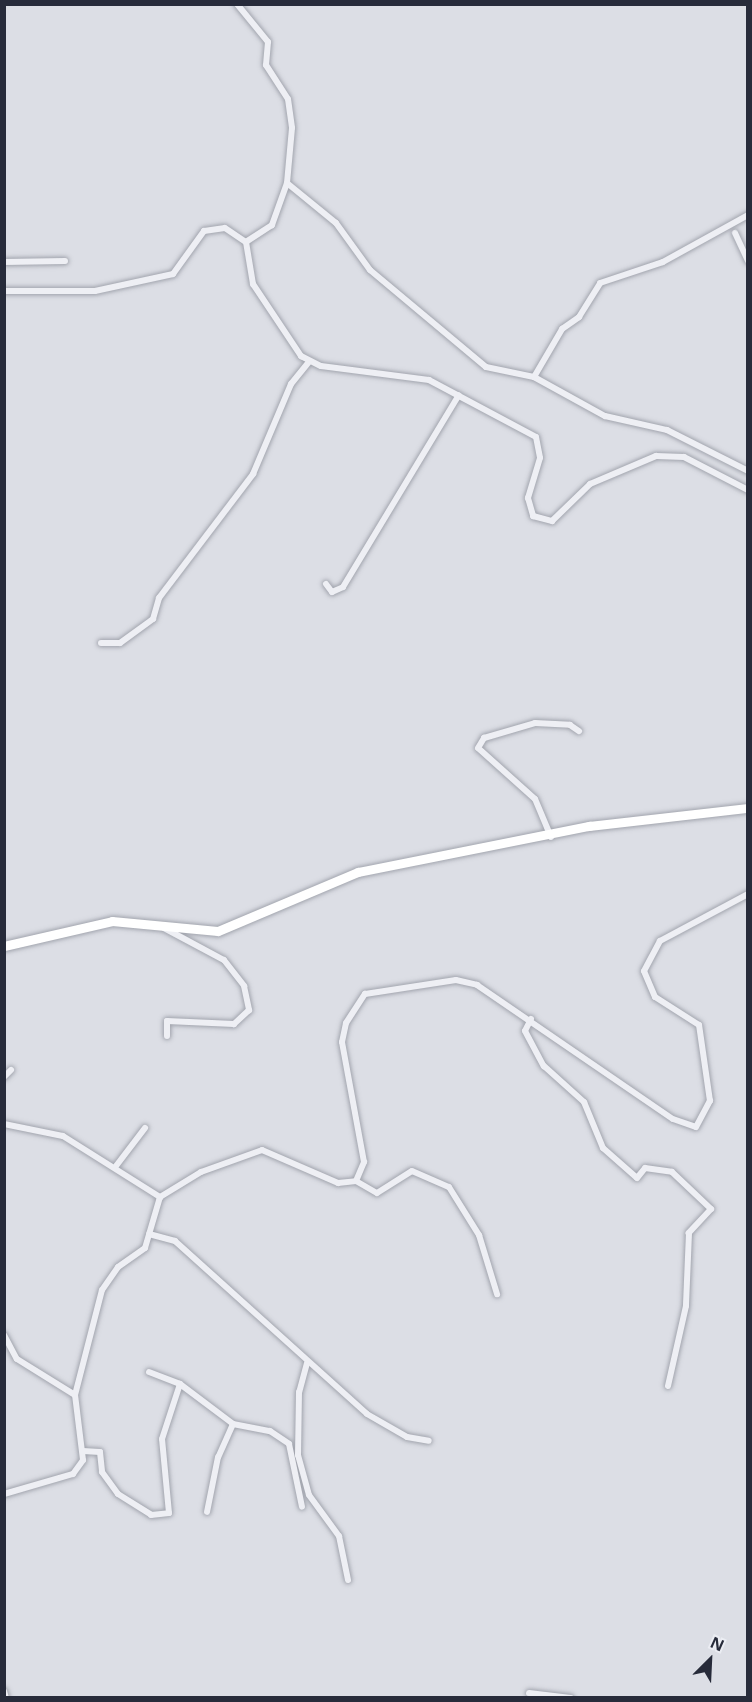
<!DOCTYPE html>
<style>
body{margin:0}
#map{position:relative;width:752px;height:1702px;overflow:hidden;background:#dcdee5;font-family:"Open Sans",sans-serif}
div>[style]{position:absolute}
[style*='--x']{left:calc(var(--x)*1px);top:calc(var(--y)*1px);width:calc(var(--w)*1px);rotate:calc(var(--a)*1deg)}
.roads{filter:drop-shadow(0 0 2px #a2a5ae) drop-shadow(0 0 2px #a2a5ae)}
.street>*{height:6px;margin:-3px;padding:0 3px;transform-origin:3px;border-radius:3px;background:#eeeff4}
.secondary>*{height:9px;margin:-4.5px;padding:0 4.5px;transform-origin:4.5px;border-radius:4.5px;background:#fff}
span{translate:-50% -50%;white-space:nowrap;text-align:center;line-height:1.15;-webkit-text-stroke:5px #ebedf3;paint-order:stroke}
.frame{position:absolute;inset:0;border:6px solid #272b3a;pointer-events:none}
.north{position:absolute;left:680px;top:1630px;width:60px;height:60px;-webkit-text-stroke:4px #ebedf3;paint-order:stroke;rotate:24deg;font-size:16px;font-weight:700;line-height:24px;text-align:center;color:#272b3a}
.north::after{content:'';display:block;margin:auto;width:21px;height:27px;background:#272b3a;clip-path:polygon(50% 0,100% 100%,50% 72%,0 100%)}
</style>
<div id="map">
<div class="roads">
<div class="street">
<div style="--x:237;--y:4;--w:49;--a:50.8"></div>
<div style="--x:268;--y:42;--w:23;--a:95"></div>
<div style="--x:266;--y:65;--w:40;--a:57.1"></div>
<div style="--x:288;--y:99;--w:29;--a:82"></div>
<div style="--x:292;--y:128;--w:55;--a:95.2"></div>
<div style="--x:287;--y:183;--w:45;--a:109.7"></div>
<div style="--x:272;--y:225;--w:31;--a:147"></div>
<div style="--x:287;--y:183;--w:63;--a:39.2"></div>
<div style="--x:336;--y:223;--w:58;--a:54.1"></div>
<div style="--x:370;--y:270;--w:151;--a:39.9"></div>
<div style="--x:486;--y:367;--w:49;--a:11.8"></div>
<div style="--x:534;--y:377;--w:81;--a:28.8"></div>
<div style="--x:605;--y:416;--w:64;--a:12.7"></div>
<div style="--x:667;--y:430;--w:91;--a:26.8"></div>
<div style="--x:735;--y:233;--w:31;--a:65"></div>
<div style="--x:4;--y:262;--w:61;--a:-0.9"></div>
<div style="--x:4;--y:291;--w:91;--a:0"></div>
<div style="--x:95;--y:291;--w:80;--a:-12.3"></div>
<div style="--x:173;--y:274;--w:53;--a:-54.2"></div>
<div style="--x:204;--y:231;--w:21;--a:-8"></div>
<div style="--x:225;--y:228;--w:25;--a:34"></div>
<div style="--x:246;--y:242;--w:43;--a:80.5"></div>
<div style="--x:253;--y:284;--w:87;--a:56.3"></div>
<div style="--x:301;--y:356;--w:22;--a:27"></div>
<div style="--x:321;--y:366;--w:109;--a:7.4"></div>
<div style="--x:429;--y:380;--w:121;--a:28"></div>
<div style="--x:536;--y:437;--w:21;--a:79"></div>
<div style="--x:540;--y:458;--w:42;--a:106.7"></div>
<div style="--x:528;--y:498;--w:19;--a:74"></div>
<div style="--x:533;--y:516;--w:20;--a:15"></div>
<div style="--x:552;--y:521;--w:53;--a:-44.2"></div>
<div style="--x:590;--y:484;--w:72;--a:-23"></div>
<div style="--x:656;--y:456;--w:28;--a:2"></div>
<div style="--x:684;--y:457;--w:72;--a:27.3"></div>
<div style="--x:534;--y:377;--w:56;--a:-59.7"></div>
<div style="--x:562;--y:329;--w:21;--a:-35"></div>
<div style="--x:579;--y:317;--w:40;--a:-58"></div>
<div style="--x:600;--y:283;--w:66;--a:-18.4"></div>
<div style="--x:663;--y:262;--w:97;--a:-28.9"></div>
<div style="--x:326;--y:584;--w:10;--a:53"></div>
<div style="--x:332;--y:592;--w:12;--a:-24"></div>
<div style="--x:343;--y:587;--w:224;--a:-58.9"></div>
<div style="--x:101;--y:643;--w:19;--a:0"></div>
<div style="--x:120;--y:643;--w:41;--a:-36"></div>
<div style="--x:153;--y:619;--w:22;--a:-74"></div>
<div style="--x:159;--y:598;--w:156;--a:-52.8"></div>
<div style="--x:253;--y:474;--w:98;--a:-67.1"></div>
<div style="--x:291;--y:384;--w:28;--a:-51"></div>
<div style="--x:551;--y:837;--w:41;--a:-112.8"></div>
<div style="--x:535;--y:799;--w:76;--a:-138.2"></div>
<div style="--x:478;--y:748;--w:12;--a:-59"></div>
<div style="--x:484;--y:738;--w:53;--a:-16.4"></div>
<div style="--x:535;--y:723;--w:35;--a:3"></div>
<div style="--x:570;--y:725;--w:11;--a:34"></div>
<div style="--x:164;--y:928;--w:68;--a:28.1"></div>
<div style="--x:224;--y:960;--w:33;--a:52"></div>
<div style="--x:244;--y:986;--w:25;--a:78"></div>
<div style="--x:249;--y:1010;--w:21;--a:137"></div>
<div style="--x:234;--y:1024;--w:67;--a:-177.4"></div>
<div style="--x:167;--y:1021;--w:15;--a:90"></div>
<div style="--x:531;--y:1019;--w:13;--a:117"></div>
<div style="--x:525;--y:1031;--w:40;--a:62"></div>
<div style="--x:544;--y:1066;--w:54;--a:42"></div>
<div style="--x:584;--y:1102;--w:50;--a:67.6"></div>
<div style="--x:603;--y:1148;--w:45;--a:41.4"></div>
<div style="--x:637;--y:1178;--w:13;--a:-51"></div>
<div style="--x:645;--y:1168;--w:27;--a:8"></div>
<div style="--x:672;--y:1172;--w:54;--a:43.5"></div>
<div style="--x:711;--y:1209;--w:33;--a:133"></div>
<div style="--x:689;--y:1233;--w:73;--a:92.4"></div>
<div style="--x:686;--y:1306;--w:82;--a:102.7"></div>
<div style="--x:4;--y:1077;--w:10;--a:-45"></div>
<div style="--x:4;--y:1124;--w:60;--a:11.5"></div>
<div style="--x:63;--y:1136;--w:115;--a:32.2"></div>
<div style="--x:116;--y:1166;--w:48;--a:-52.7"></div>
<div style="--x:356;--y:1181;--w:24;--a:30"></div>
<div style="--x:377;--y:1193;--w:41;--a:-32.2"></div>
<div style="--x:412;--y:1171;--w:40;--a:23.4"></div>
<div style="--x:449;--y:1187;--w:57;--a:58"></div>
<div style="--x:479;--y:1235;--w:62;--a:73"></div>
<div style="--x:149;--y:1234;--w:27;--a:15"></div>
<div style="--x:175;--y:1241;--w:258;--a:42"></div>
<div style="--x:367;--y:1414;--w:46;--a:29.9"></div>
<div style="--x:407;--y:1437;--w:22;--a:10"></div>
<div style="--x:4;--y:1335;--w:27;--a:62"></div>
<div style="--x:17;--y:1359;--w:68;--a:31.8"></div>
<div style="--x:307;--y:1363;--w:30;--a:105"></div>
<div style="--x:299;--y:1392;--w:63;--a:90.9"></div>
<div style="--x:298;--y:1455;--w:41;--a:74.6"></div>
<div style="--x:309;--y:1495;--w:51;--a:53.8"></div>
<div style="--x:339;--y:1536;--w:45;--a:78.4"></div>
<div style="--x:149;--y:1372;--w:33;--a:21"></div>
<div style="--x:233;--y:1424;--w:38;--a:11"></div>
<div style="--x:270;--y:1431;--w:23;--a:34"></div>
<div style="--x:289;--y:1444;--w:64;--a:78.3"></div>
<div style="--x:83;--y:1451;--w:17;--a:3"></div>
<div style="--x:100;--y:1452;--w:20;--a:84"></div>
<div style="--x:102;--y:1472;--w:27;--a:54"></div>
<div style="--x:118;--y:1494;--w:39;--a:32"></div>
<div style="--x:151;--y:1515;--w:18;--a:-6"></div>
<div style="--x:169;--y:1513;--w:74;--a:-95.4"></div>
<div style="--x:162;--y:1439;--w:58;--a:-71.9"></div>
<div style="--x:180;--y:1384;--w:66;--a:37"></div>
<div style="--x:233;--y:1424;--w:36;--a:114"></div>
<div style="--x:218;--y:1457;--w:56;--a:101.3"></div>
<div style="--x:4;--y:1494;--w:72;--a:-16.2"></div>
<div style="--x:73;--y:1474;--w:17;--a:-54"></div>
<div style="--x:83;--y:1460;--w:65;--a:-97"></div>
<div style="--x:75;--y:1395;--w:108;--a:-75.6"></div>
<div style="--x:102;--y:1290;--w:28;--a:-55"></div>
<div style="--x:118;--y:1267;--w:33;--a:-35"></div>
<div style="--x:145;--y:1248;--w:53;--a:-73.6"></div>
<div style="--x:160;--y:1197;--w:48;--a:-31.4"></div>
<div style="--x:201;--y:1172;--w:65;--a:-19.8"></div>
<div style="--x:262;--y:1150;--w:83;--a:23.5"></div>
<div style="--x:338;--y:1183;--w:18;--a:-6"></div>
<div style="--x:356;--y:1181;--w:21;--a:-67"></div>
<div style="--x:364;--y:1162;--w:122;--a:-100.4"></div>
<div style="--x:342;--y:1042;--w:19;--a:-78"></div>
<div style="--x:346;--y:1023;--w:35;--a:-57"></div>
<div style="--x:365;--y:994;--w:92;--a:-8.7"></div>
<div style="--x:456;--y:980;--w:22;--a:13"></div>
<div style="--x:477;--y:985;--w:237;--a:34.4"></div>
<div style="--x:673;--y:1119;--w:24;--a:19"></div>
<div style="--x:696;--y:1127;--w:30;--a:-62"></div>
<div style="--x:710;--y:1101;--w:77;--a:-98.2"></div>
<div style="--x:699;--y:1025;--w:52;--a:-147.5"></div>
<div style="--x:655;--y:997;--w:28;--a:-113"></div>
<div style="--x:644;--y:971;--w:34;--a:-62"></div>
<div style="--x:660;--y:941;--w:100;--a:-28.1"></div>
<div style="--x:4;--y:1691;--w:7;--a:74"></div>
<div style="--x:529;--y:1693;--w:42;--a:6.8"></div>
</div>
<div class="secondary">
<div style="--x:4;--y:946;--w:111;--a:-13"></div>
<div style="--x:112;--y:921;--w:106;--a:5.4"></div>
<div style="--x:218;--y:931;--w:152;--a:-22.9"></div>
<div style="--x:358;--y:872;--w:236;--a:-11.3"></div>
<div style="--x:589;--y:826;--w:160;--a:-6.5"></div>
</div>
</div>
<div class="frame"></div>
<div class="north">N</div>
</div>
